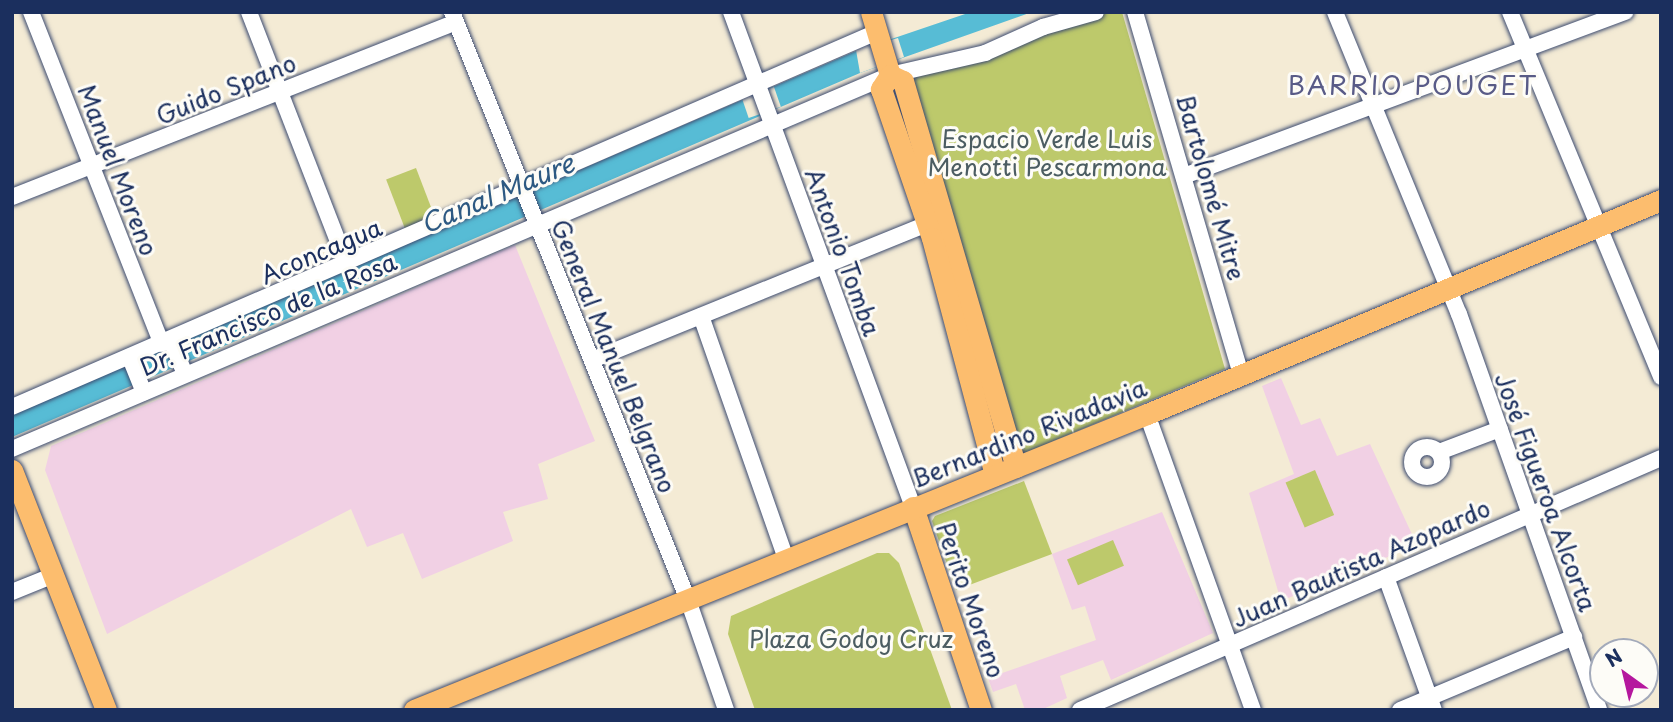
<!DOCTYPE html>
<meta charset="utf-8">
<style>
body{margin:0}
#map{position:relative;width:1673px;height:722px;overflow:hidden;background:#f4ebd5;font-family:"Playpen Sans",sans-serif}
div>[style]{position:absolute}
[style*='--x']{left:calc(var(--x)*1px);top:calc(var(--y)*1px);width:calc(var(--w)*1px);rotate:calc(var(--a)*1deg)}
.built>*{inset:0;background:#f1d0e4}
.green>*{inset:0;background:#bdc96b;transform-origin:0 0}
.water>*{inset:0;background:#57bcd5}
.pier>*{inset:0;background:#f4ebd5;transform-origin:0 0}
.roads{filter:drop-shadow(0 0 2px #3c4b70) drop-shadow(0 0 2px #3c4b70)}
.minor>*{height:16px;margin:-8px;padding:0 8px;transform-origin:8px;border-radius:8px;background:#fff}
.minor>.ring{margin:-8px;padding:0;box-sizing:content-box;background:none;border:16px solid #fff;border-radius:50%}
.major>*{height:21px;margin:-10.5px;padding:0 10.5px;transform-origin:10.5px;border-radius:10.5px;background:#fcbd6e}
span{translate:-50% -50%;white-space:nowrap;text-align:center;line-height:1.15;-webkit-text-stroke:6px #fdfcf7;paint-order:stroke}
.street-label{font-size:24px;color:#1b2f5e}
.park-label{font-size:24px;color:#4c5d62}
.neighbourhood-label{font-size:26px;color:#595b87;letter-spacing:2px}
.water-label{font-size:26px;color:#2d5982;font-style:italic}
.frame{position:absolute;inset:0;border:14px solid #1b2f5e;pointer-events:none}
.north{position:absolute;left:1589px;top:638px;width:70px;height:70px;box-sizing:border-box;background:#fdfcf7;border:2px solid #a3aaba;border-radius:50%;rotate:326deg;font-size:19px;font-weight:700;line-height:28px;text-align:center;color:#1b2f5e}
.north::after{content:'';display:block;margin:auto;width:24px;height:32px;background:#b5179e;clip-path:polygon(50% 0,100% 100%,50% 72%,0 100%)}
</style>
<div id="map">
<div class="built">
<div style="clip-path:polygon(515px 245px,595px 441px,538px 464px,548px 499px,503px 512px,513px 541px,422px 579px,403px 533px,367px 547px,351px 509px,107px 634px,45px 470px,51px 446px)"></div>
<div style="clip-path:polygon(1281px 378px,1301px 425px,1320px 418px,1337px 456px,1370px 444px,1417px 545px,1281px 601px,1249px 493px,1294px 474px,1262px 386px)"></div>
<div style="clip-path:polygon(1162px 512px,1213px 633px,1111px 680px,1103px 660px,1060px 676px,1067px 698px,1041px 710px,1025px 710px,1016px 684px,993px 692px,988px 678px,1096px 640px,1085px 606px,1072px 610px,1052px 554px)"></div>
</div>
<div class="green">
<div style="clip-path:polygon(1096px 12px,1122px 12px,1225px 369px,1020px 455px,907px 69px)"></div>
<div style="left:416px;top:168px;width:53px;height:32px;rotate:69deg"></div>
<div style="left:1315px;top:470px;width:49px;height:32px;rotate:67deg"></div>
<div style="clip-path:polygon(1024px 481px,1052px 554px,956px 590px,932px 521px,935px 516px)"></div>
<div style="left:1113px;top:540px;width:28px;height:50px;rotate:67deg"></div>
<div style="clip-path:polygon(877px 553px,889px 553px,899px 563px,952px 710px,755px 710px,728px 634px,731px 616px)"></div>
</div>
<div class="water">
<div style="clip-path:polygon(971px 12px,1032px 12px,860px 73px,12px 437px,12px 414px,856px 51px)"></div>
</div>
<div class="pier">
<div style="clip-path:polygon(898px 38px,904px 57px,860px 73px,856px 50px)"></div>
<div style="left:774px;top:87px;width:21px;height:34px;rotate:71deg"></div>
</div>
<div class="roads">
<div class="minor">
<div style="--x:31;--y:12;--w:357;--a:68.5"></div>
<div style="--x:249;--y:12;--w:271;--a:68.8"></div>
<div style="--x:452;--y:12;--w:634;--a:68.13"></div>
<div style="--x:688;--y:600;--w:116;--a:70.9"></div>
<div style="--x:731;--y:12;--w:527;--a:69.81"></div>
<div style="--x:1135;--y:12;--w:378;--a:73.7"></div>
<div style="--x:1335;--y:12;--w:326;--a:67.7"></div>
<div style="--x:1459;--y:314;--w:420;--a:70.5"></div>
<div style="--x:1510;--y:12;--w:395;--a:67.5"></div>
<div style="--x:1184;--y:176;--w:471;--a:-20.4"></div>
<div style="--x:12;--y:197;--w:477;--a:-21.5"></div>
<div style="--x:701;--y:316;--w:257;--a:70.7"></div>
<div style="--x:171;--y:341;--w:36;--a:67"></div>
<div style="--x:130;--y:358;--w:37;--a:68"></div>
<div style="--x:592;--y:360;--w:370;--a:-22.1"></div>
<div style="--x:12;--y:407;--w:943;--a:-23.44"></div>
<div style="--x:1147;--y:414;--w:314;--a:70.3"></div>
<div class="ring" style="left:1412px;top:447px;width:14px;height:14px"></div>
<div style="--x:12;--y:449;--w:954;--a:-23.07"></div>
<div style="--x:890;--y:75;--w:98;--a:-13"></div>
<div style="--x:985;--y:53;--w:64;--a:-24.1"></div>
<div style="--x:1043;--y:27;--w:55;--a:-15.8"></div>
<div style="--x:1439;--y:452;--w:65;--a:-20.7"></div>
<div style="--x:1386;--y:577;--w:141;--a:70.2"></div>
<div style="--x:12;--y:592;--w:45;--a:-22"></div>
<div style="--x:1080;--y:710;--w:633;--a:-23.45"></div>
<div style="--x:1400;--y:710;--w:189;--a:-22.8"></div>
</div>
<div class="major">
<div style="--x:871;--y:12;--w:66;--a:73.2"></div>
<div style="--x:890;--y:75;--w:14;--a:25"></div>
<div style="--x:903;--y:81;--w:402;--a:73.7"></div>
<div style="--x:890;--y:75;--w:17;--a:123"></div>
<div style="--x:881;--y:89;--w:157;--a:71.1"></div>
<div style="--x:932;--y:238;--w:245;--a:75.1"></div>
<div style="--x:12;--y:470;--w:258;--a:68.6"></div>
<div style="--x:913;--y:507;--w:214;--a:71.5"></div>
<div style="--x:414;--y:710;--w:791;--a:-21.99"></div>
<div style="--x:1147;--y:414;--w:557;--a:-22.6"></div>
</div>
</div>
<div class="street-label">
<span style="left:226px;top:89px;rotate:-22deg">Guido Spano</span>
<span style="left:118px;top:170px;rotate:69deg">Manuel Moreno</span>
<span style="left:1211px;top:187px;rotate:74deg">Bartolomé Mitre</span>
<span style="left:321px;top:251px;rotate:-23deg">Aconcagua</span>
<span style="left:843px;top:252px;rotate:70deg">Antonio Tomba</span>
<span style="left:268px;top:314px;rotate:-23deg">Dr. Francisco de la Rosa</span>
<span style="left:614px;top:356px;rotate:68deg">General Manuel Belgrano</span>
<span style="left:1029px;top:433px;rotate:-22deg">Bernardino Rivadavia</span>
<span style="left:1546px;top:492px;rotate:70deg">José Figueroa Alcorta</span>
<span style="left:1361px;top:563px;rotate:-24deg">Juan Bautista Azopardo</span>
<span style="left:971px;top:600px;rotate:71deg">Perito Moreno</span>
</div>
<div class="park-label">
<span style="left:1047px;top:153px">Espacio Verde Luis<br>Menotti Pescarmona</span>
<span style="left:851px;top:639px">Plaza Godoy Cruz</span>
</div>
<div class="neighbourhood-label">
<span style="left:1413px;top:85px">BARRIO POUGET</span>
</div>
<div class="water-label">
<span style="left:497px;top:193px;rotate:-23deg">Canal Maure</span>
</div>
<div class="frame"></div>
<div class="north">N</div>
</div>
